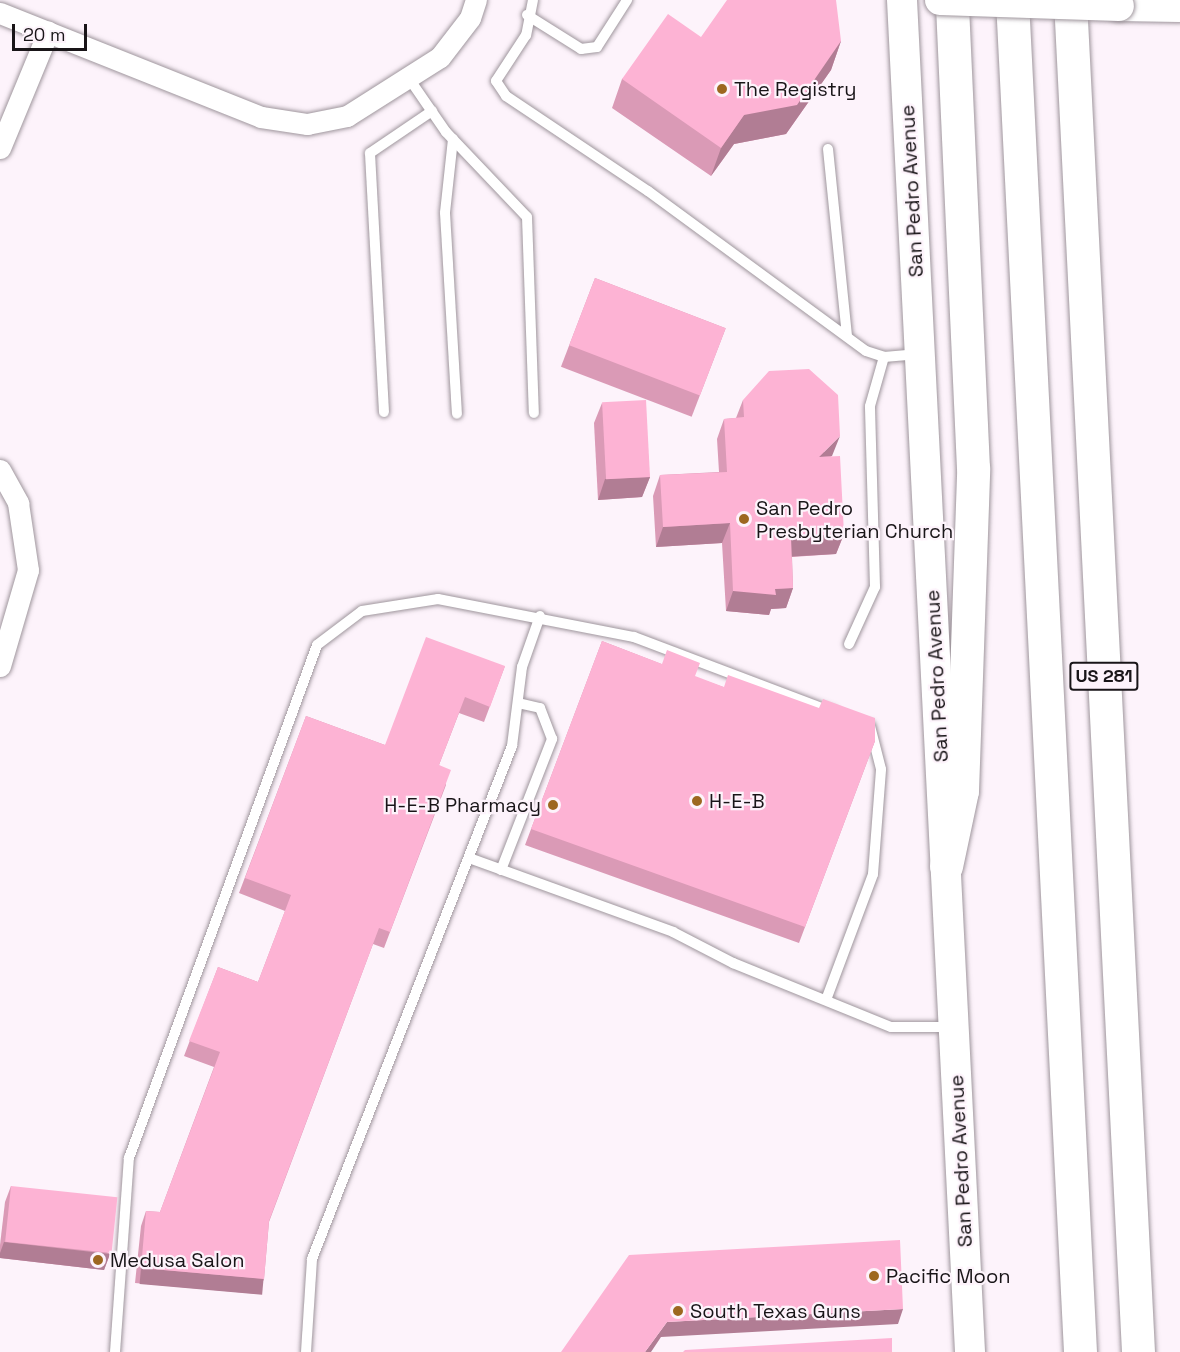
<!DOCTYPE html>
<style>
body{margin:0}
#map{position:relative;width:1180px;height:1352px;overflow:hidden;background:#fdf3fb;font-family:"Space Grotesk",sans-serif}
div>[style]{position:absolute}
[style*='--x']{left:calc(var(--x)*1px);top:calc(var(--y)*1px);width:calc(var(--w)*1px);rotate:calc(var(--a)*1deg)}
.roads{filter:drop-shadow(0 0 2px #9f969d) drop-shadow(0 0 2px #9f969d)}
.lane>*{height:10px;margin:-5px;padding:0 5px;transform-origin:5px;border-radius:5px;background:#fff}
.street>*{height:21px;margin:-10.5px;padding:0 10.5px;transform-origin:10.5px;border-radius:10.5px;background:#fff}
.secondary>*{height:30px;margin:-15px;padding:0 15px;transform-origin:15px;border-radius:15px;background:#fff}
.highway>*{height:33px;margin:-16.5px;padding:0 16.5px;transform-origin:16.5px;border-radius:16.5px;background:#fff}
.bridges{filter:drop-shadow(0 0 2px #9f969d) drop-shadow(0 0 2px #9f969d)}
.secondary-bridge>*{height:30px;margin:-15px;padding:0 15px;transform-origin:15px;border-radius:15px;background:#fff}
.wall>*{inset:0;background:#da9ab6;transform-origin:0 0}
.shaded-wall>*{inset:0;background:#b17d94;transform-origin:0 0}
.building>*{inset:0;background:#fdb3d4;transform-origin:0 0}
.dots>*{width:16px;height:16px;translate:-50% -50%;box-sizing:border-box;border:3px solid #fdf3fb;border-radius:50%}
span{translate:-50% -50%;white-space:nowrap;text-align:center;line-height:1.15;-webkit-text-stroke:4.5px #fdf3fb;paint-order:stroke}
.shield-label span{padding:2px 4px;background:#fdf3fb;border:2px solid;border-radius:4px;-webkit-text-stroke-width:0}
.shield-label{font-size:18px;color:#191518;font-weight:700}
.poi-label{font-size:20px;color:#191518}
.left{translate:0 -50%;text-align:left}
.right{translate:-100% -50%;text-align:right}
.street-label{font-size:20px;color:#191518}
.scale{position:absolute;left:12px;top:24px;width:75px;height:27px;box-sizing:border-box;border:3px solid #191518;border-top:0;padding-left:8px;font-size:18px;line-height:21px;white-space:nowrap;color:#191518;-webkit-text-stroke:4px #fdf3fb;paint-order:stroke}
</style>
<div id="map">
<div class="roads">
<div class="lane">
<div style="--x:533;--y:0;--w:36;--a:101"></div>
<div style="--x:526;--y:35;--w:55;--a:123.1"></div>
<div style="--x:496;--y:81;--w:18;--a:56"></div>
<div style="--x:506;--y:96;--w:171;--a:33.8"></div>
<div style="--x:648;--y:191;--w:270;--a:36.3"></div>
<div style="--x:866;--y:351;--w:19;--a:18"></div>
<div style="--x:884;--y:357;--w:35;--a:-5"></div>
<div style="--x:527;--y:15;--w:64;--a:32.2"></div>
<div style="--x:581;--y:49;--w:16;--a:-7"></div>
<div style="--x:597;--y:47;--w:56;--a:-57.4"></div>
<div style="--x:408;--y:77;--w:67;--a:55.4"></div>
<div style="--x:446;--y:132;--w:117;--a:46.4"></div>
<div style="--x:527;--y:217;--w:196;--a:88"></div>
<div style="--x:453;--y:139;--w:74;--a:96.2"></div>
<div style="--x:445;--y:213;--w:201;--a:86.6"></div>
<div style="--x:828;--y:149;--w:187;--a:84.2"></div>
<div style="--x:384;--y:412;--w:259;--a:-93.1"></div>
<div style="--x:370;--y:153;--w:75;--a:-34.1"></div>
<div style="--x:849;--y:644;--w:63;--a:-65.5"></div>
<div style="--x:875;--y:587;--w:181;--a:-91.6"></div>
<div style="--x:870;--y:406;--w:51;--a:-74.1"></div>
<div style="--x:469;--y:858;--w:217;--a:19.9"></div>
<div style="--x:673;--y:932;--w:68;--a:27.3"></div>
<div style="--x:733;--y:963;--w:170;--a:22.1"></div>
<div style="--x:891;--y:1027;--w:60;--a:0"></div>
<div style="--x:501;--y:870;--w:141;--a:-68.7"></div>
<div style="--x:552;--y:739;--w:33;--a:-111"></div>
<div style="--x:540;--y:708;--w:22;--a:-167"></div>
<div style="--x:826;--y:1000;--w:134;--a:-69.5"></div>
<div style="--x:873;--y:874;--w:105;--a:-85.6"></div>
<div style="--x:881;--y:769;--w:44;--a:-104.3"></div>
<div style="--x:115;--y:1352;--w:195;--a:-85.9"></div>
<div style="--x:129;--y:1158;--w:546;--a:-69.87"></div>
<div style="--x:317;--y:645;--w:56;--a:-37.1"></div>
<div style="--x:362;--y:611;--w:77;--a:-9"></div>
<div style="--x:438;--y:599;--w:200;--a:11"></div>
<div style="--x:634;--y:637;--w:213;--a:20.7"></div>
<div style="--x:306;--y:1352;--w:93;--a:-86.3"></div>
<div style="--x:312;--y:1259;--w:551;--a:-68.7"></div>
<div style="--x:512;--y:746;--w:80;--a:-82.8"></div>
<div style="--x:522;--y:667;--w:54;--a:-70.6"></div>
</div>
<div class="street">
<div style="--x:0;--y:13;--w:281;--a:21.7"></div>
<div style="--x:261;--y:117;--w:47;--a:8.7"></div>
<div style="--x:307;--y:124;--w:41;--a:-11.3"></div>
<div style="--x:347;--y:116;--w:110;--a:-32.4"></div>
<div style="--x:440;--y:57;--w:49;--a:-52.4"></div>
<div style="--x:470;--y:18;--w:19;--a:-72"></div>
<div style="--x:0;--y:148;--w:126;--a:-67.5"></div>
<div style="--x:0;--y:470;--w:38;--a:61"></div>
<div style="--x:18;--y:503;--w:68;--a:81.5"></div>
<div style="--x:28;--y:570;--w:100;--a:106.3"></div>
</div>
<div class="secondary">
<div style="--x:902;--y:0;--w:1354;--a:87.12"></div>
<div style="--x:1119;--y:6;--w:61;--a:0.9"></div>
</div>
<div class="highway">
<div style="--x:1012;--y:0;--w:1354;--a:87.12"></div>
<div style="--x:1070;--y:0;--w:1354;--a:87.12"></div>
<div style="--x:946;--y:866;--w:77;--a:-78"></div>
<div style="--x:962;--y:791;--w:323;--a:-88"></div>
<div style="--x:973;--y:468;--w:468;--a:-92.6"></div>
</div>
</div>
<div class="bridges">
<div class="secondary-bridge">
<div style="--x:940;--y:0;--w:179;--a:1.9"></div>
</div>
</div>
<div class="wall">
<div style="clip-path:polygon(701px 37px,841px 41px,831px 70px,786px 134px,734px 144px,711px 176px,612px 108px,622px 79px)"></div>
<div style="left:595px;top:278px;width:140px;height:95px;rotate:21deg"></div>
<div style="clip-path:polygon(743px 400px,832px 457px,844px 534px,836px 554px,792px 557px,793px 588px,786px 608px,771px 609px,769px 615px,726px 611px,722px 543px,656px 547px,653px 496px,660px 475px,719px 472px,717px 439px,724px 419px,736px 418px)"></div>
<div style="clip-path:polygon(602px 403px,650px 477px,642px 497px,598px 500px,594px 423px)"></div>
<div style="clip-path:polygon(602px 641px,695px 677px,875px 741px,799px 943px,525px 845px)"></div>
<div style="clip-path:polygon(505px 666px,484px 722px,459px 713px,439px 765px,446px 785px,384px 948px,373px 944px,269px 1222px,264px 1279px,258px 1294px,135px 1283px,141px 1226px,146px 1211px,160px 1212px,214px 1067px,184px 1056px,218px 967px,258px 982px,285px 911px,239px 893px,306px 716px,385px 745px)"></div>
<div style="clip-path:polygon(11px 1186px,110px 1254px,104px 1270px,0 1258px,0 1245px,5px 1202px)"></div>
</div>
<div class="shaded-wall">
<div style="clip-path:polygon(841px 41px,831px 70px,786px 134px,734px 144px,711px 176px,721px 148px,744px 115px)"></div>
<div style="clip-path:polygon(840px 436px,832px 456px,819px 457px)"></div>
<div style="clip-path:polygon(650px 477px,642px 497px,598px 500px,605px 479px)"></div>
<div style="clip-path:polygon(730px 523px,722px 543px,656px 547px,663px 527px)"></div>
<div style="clip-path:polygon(844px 534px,836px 554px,784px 557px,791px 537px)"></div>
<div style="clip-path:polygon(793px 588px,786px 608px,771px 609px,769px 615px,726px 611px,733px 591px)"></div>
<div style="clip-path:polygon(4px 1242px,110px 1254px,104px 1270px,0 1258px,0 1253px)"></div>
<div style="left:141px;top:1268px;width:123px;height:16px;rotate:5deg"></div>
<div style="clip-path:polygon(903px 1309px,898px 1324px,661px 1337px,651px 1352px,645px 1352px,667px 1322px)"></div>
</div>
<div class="building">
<div style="clip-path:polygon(727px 0,836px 0,841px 41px,797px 105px,744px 115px,721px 148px,622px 79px,668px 14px,701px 37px)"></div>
<div style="left:595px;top:278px;width:140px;height:72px;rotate:21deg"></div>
<div style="clip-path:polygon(809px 369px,838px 395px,840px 436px,819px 457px,840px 456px,844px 534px,791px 537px,793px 588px,775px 589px,776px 595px,733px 591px,730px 523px,663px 527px,660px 475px,727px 472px,724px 419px,744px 417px,743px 400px,769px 371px)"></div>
<div style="left:646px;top:400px;width:77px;height:44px;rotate:87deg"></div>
<div style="clip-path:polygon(426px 637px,505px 666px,490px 707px,465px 697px,439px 765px,451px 770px,390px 932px,379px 928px,269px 1221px,264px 1279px,141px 1268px,146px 1211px,160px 1212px,220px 1052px,189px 1041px,218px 967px,258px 982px,291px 895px,245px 878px,306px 716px,385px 745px)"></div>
<div style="clip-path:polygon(602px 641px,662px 664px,667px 650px,700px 663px,695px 676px,724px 687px,728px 675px,819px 708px,823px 699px,875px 718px,875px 741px,805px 927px,531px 829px)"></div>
<div style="left:11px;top:1186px;width:107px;height:56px;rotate:6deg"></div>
<div style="clip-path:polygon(900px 1240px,903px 1309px,667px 1322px,645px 1352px,561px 1352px,629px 1255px)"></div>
<div style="clip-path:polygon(892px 1338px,892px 1352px,683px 1352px,685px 1350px)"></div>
</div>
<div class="dots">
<div style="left:722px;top:89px;background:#9d6720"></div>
<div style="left:744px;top:519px;background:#9d6720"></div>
<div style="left:697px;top:801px;background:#9d6720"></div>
<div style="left:553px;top:805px;background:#9d6720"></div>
<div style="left:98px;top:1260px;background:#9d6720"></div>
<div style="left:874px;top:1276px;background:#9d6720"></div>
<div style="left:678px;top:1311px;background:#9d6720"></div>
</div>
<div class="shield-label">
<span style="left:1104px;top:676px">US 281</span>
</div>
<div class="poi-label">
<span class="left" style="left:734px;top:89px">The Registry</span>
<span class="left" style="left:756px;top:520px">San Pedro<br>Presbyterian Church</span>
<span class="left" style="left:709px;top:801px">H-E-B</span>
<span class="right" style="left:541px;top:805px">H-E-B Pharmacy</span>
<span class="left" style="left:110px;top:1260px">Medusa Salon</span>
<span class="left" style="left:886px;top:1276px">Pacific Moon</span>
<span class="left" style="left:690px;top:1311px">South Texas Guns</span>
</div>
<div class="street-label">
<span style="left:912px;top:191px;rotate:-93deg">San Pedro Avenue</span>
<span style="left:937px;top:676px;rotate:-93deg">San Pedro Avenue</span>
<span style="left:961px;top:1161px;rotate:-93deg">San Pedro Avenue</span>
</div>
<div class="scale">20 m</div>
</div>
